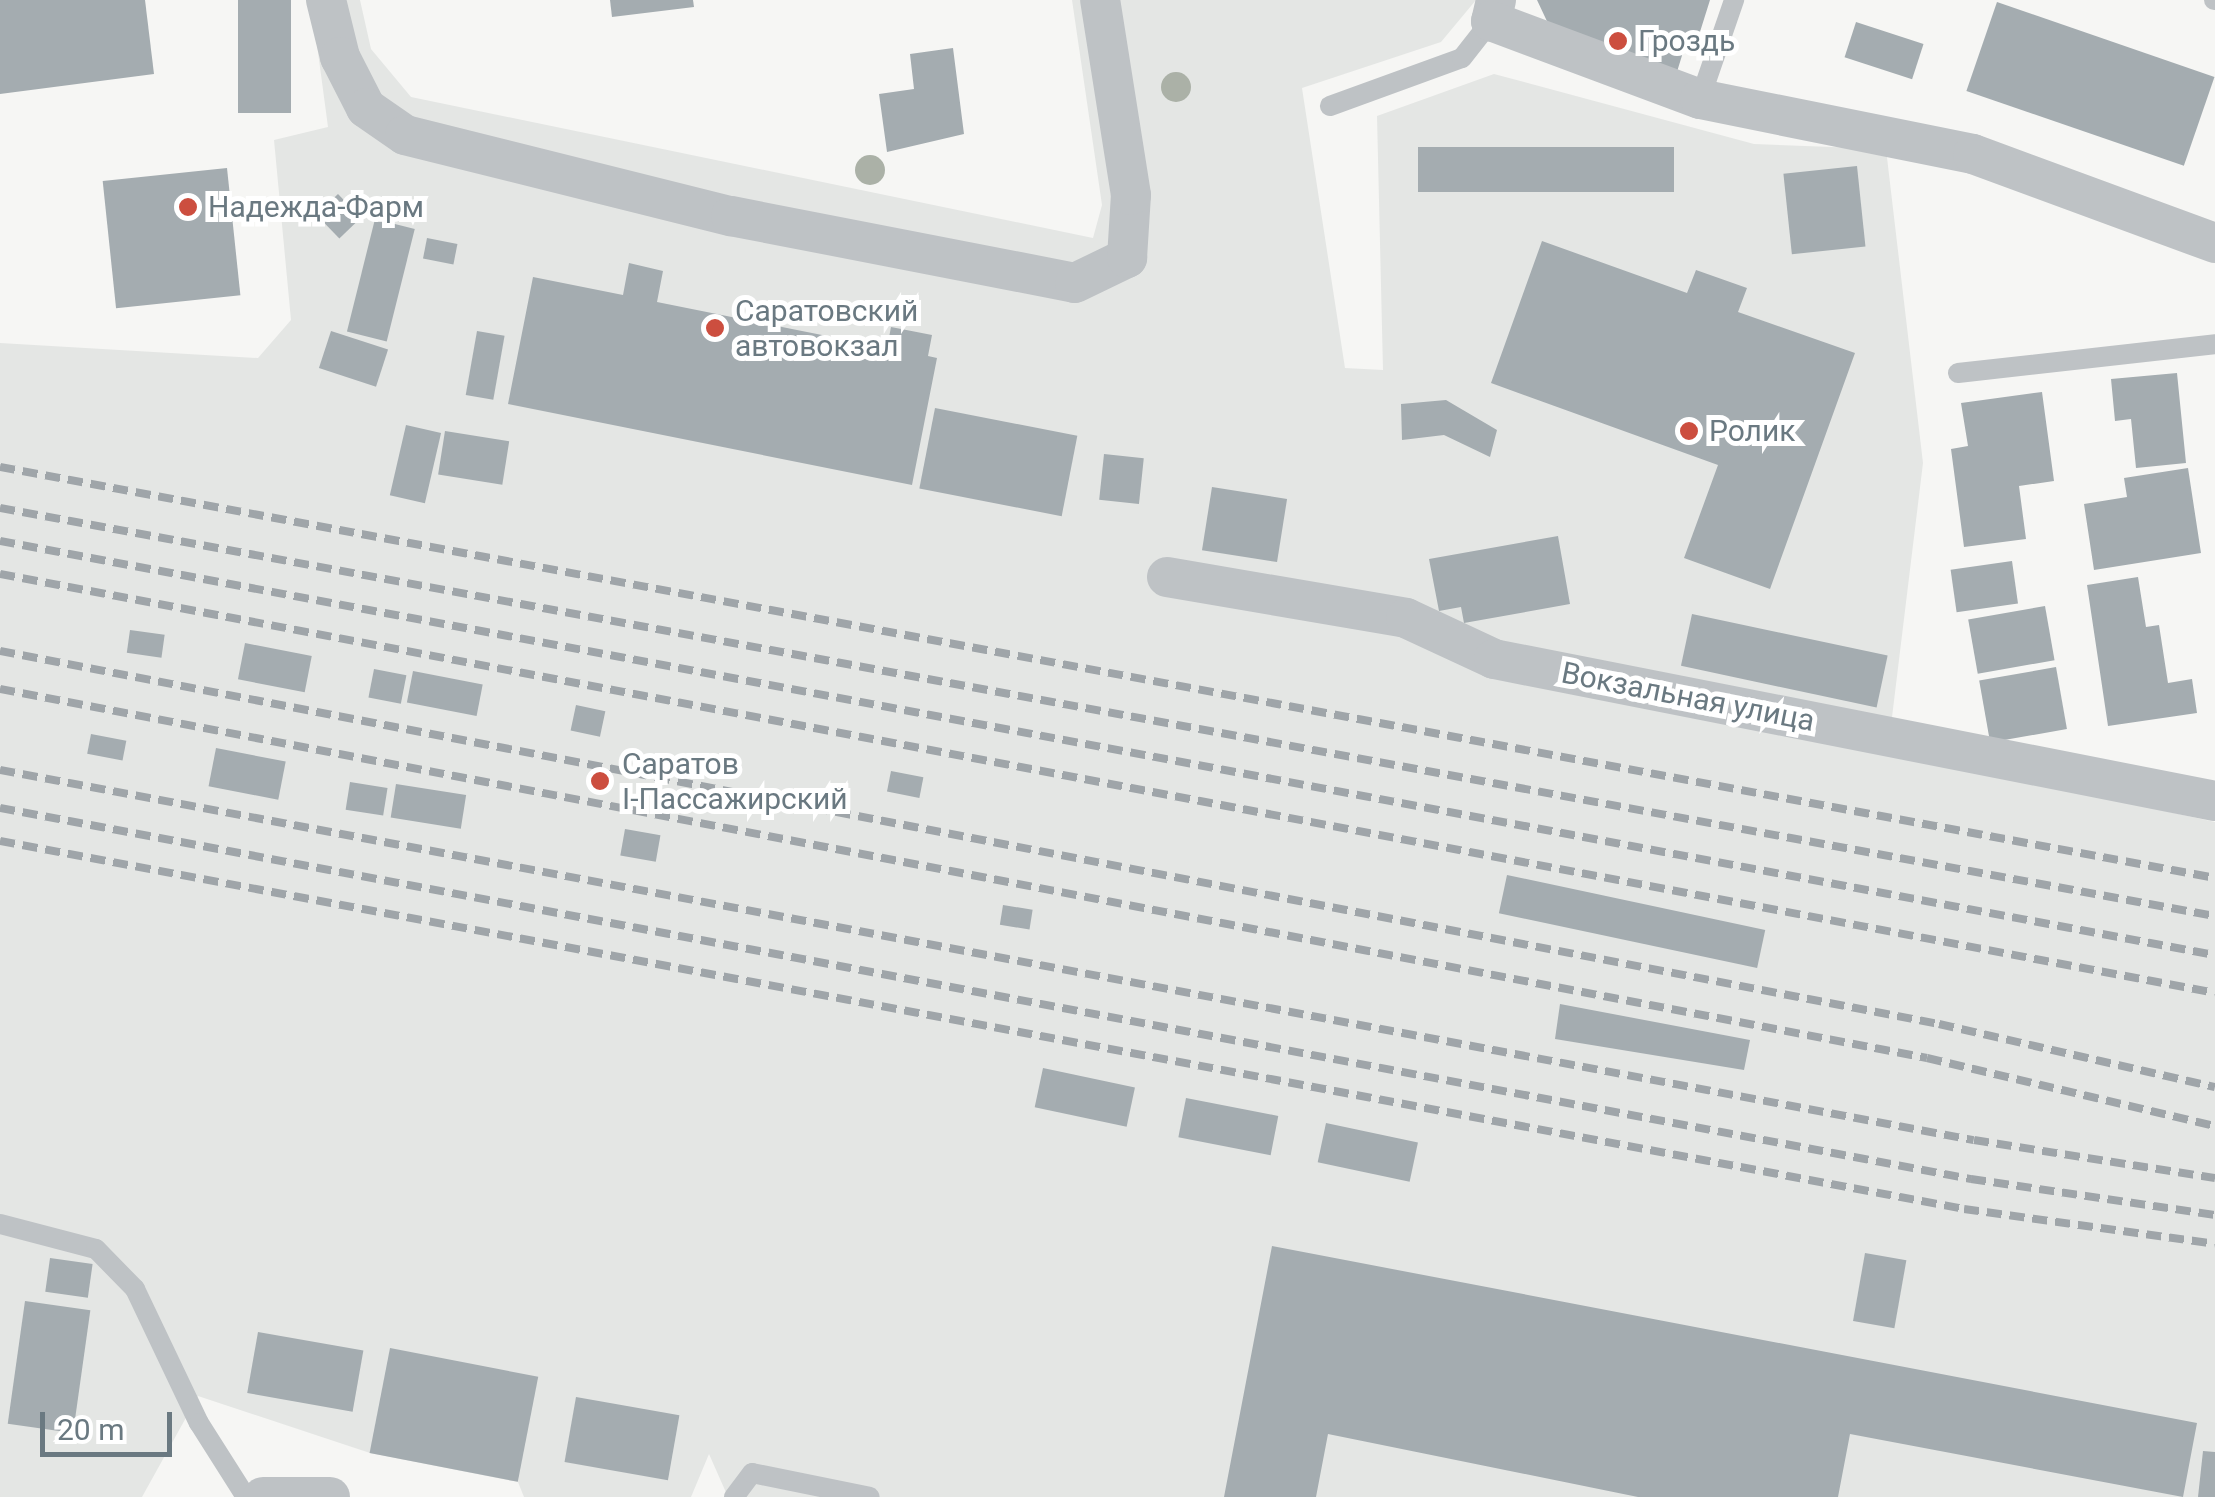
<!DOCTYPE html>
<meta charset="utf-8">
<style>
body{margin:0}
#map{position:relative;width:2215px;height:1497px;overflow:hidden;background:#f6f6f4;font-family:Roboto,sans-serif}
div>[style]{position:absolute}
[style*='--x']{left:calc(var(--x)*1px);top:calc(var(--y)*1px);width:calc(var(--w)*1px);rotate:calc(var(--a)*1deg)}
.built>*{inset:0;background:#e4e6e4}
.building>*{inset:0;background:#a4acb0;transform-origin:0 0}
.service>*{height:20px;margin:-10px;padding:0 10px;transform-origin:10px;border-radius:10px;background:#bec2c5}
.minor>*{height:40px;margin:-20px;padding:0 20px;transform-origin:20px;border-radius:20px;background:#bec2c5}
.rail>*{height:8px;margin-top:-4px;transform-origin:0;background:repeating-linear-gradient(90deg,#9fa5a9 0 15px,transparent 0 23px)}
.trees>*{width:30px;height:30px;margin:-15px;border-radius:50%;background:#abb1a7}
.dots>*{width:28px;height:28px;translate:-50% -50%;box-sizing:border-box;border:5px solid #fff;border-radius:50%}
span{translate:-50% -50%;white-space:nowrap;text-align:center;line-height:1.15;-webkit-text-stroke:10px #fff;paint-order:stroke}
.poi-label{font-size:30px;color:#6a7981}
.left{translate:0 -50%;text-align:left}
.street-label{font-size:30px;color:#6a7981}
.scale{position:absolute;left:40px;top:1412px;width:132px;height:45px;box-sizing:border-box;border:5px solid #6a7981;border-top:0;padding-left:12px;font-size:30px;line-height:35px;white-space:nowrap;color:#6a7981;-webkit-text-stroke:8px #fff;paint-order:stroke}
</style>
<div id="map">
<div class="built">
<div style="clip-path:polygon(311px 0,360px 0,371px 49px,411px 97px,1093px 238px,1102px 205px,1072px 0,1476px 0,1441px 42px,1302px 88px,1345px 368px,1383px 370px,1377px 116px,1494px 74px,1754px 144px,1886px 149px,1923px 463px,1888px 750px,2215px 822px,2215px 1497px,728px 1497px,709px 1454px,691px 1497px,524px 1497px,518px 1482px,370px 1453px,198px 1396px,142px 1497px,0 1497px,0 343px,258px 358px,291px 320px,274px 140px,328px 127px)"></div>
</div>
<div class="building">
<div style="clip-path:polygon(0 0,145px 0,154px 74px,0 94px)"></div>
<div style="left:238px;top:0;width:53px;height:113px"></div>
<div style="clip-path:polygon(610px 0,693px 0,694px 7px,612px 17px)"></div>
<div style="clip-path:polygon(1537px 0,1710px 0,1694px 51px,1684px 49px,1676px 75px,1553px 34px)"></div>
<div style="left:1997px;top:2px;width:230px;height:94px;rotate:19deg"></div>
<div style="left:1856px;top:22px;width:71px;height:37px;rotate:18deg"></div>
<div style="clip-path:polygon(953px 48px,964px 134px,887px 152px,879px 94px,914px 89px,910px 54px)"></div>
<div style="left:1674px;top:147px;width:45px;height:256px;rotate:90deg"></div>
<div style="left:1857px;top:166px;width:81px;height:74px;rotate:84deg"></div>
<div style="left:227px;top:168px;width:128px;height:125px;rotate:84deg"></div>
<div style="left:338px;top:194px;width:33px;height:30px;rotate:46deg"></div>
<div style="left:375px;top:219px;width:41px;height:116px;rotate:14deg"></div>
<div style="left:427px;top:238px;width:31px;height:21px;rotate:11deg"></div>
<div style="clip-path:polygon(1542px 241px,1687px 293px,1696px 270px,1747px 288px,1738px 312px,1855px 353px,1770px 589px,1684px 558px,1718px 465px,1491px 383px)"></div>
<div style="clip-path:polygon(629px 263px,663px 271px,657px 302px,887px 348px,891px 327px,932px 335px,928px 356px,937px 358px,912px 485px,508px 404px,533px 277px,623px 295px)"></div>
<div style="left:331px;top:331px;width:60px;height:39px;rotate:18deg"></div>
<div style="left:477px;top:331px;width:28px;height:65px;rotate:10deg"></div>
<div style="clip-path:polygon(2177px 373px,2186px 463px,2136px 468px,2131px 419px,2115px 421px,2111px 379px)"></div>
<div style="clip-path:polygon(2042px 392px,2054px 481px,2019px 486px,2026px 539px,1964px 547px,1951px 449px,1968px 446px,1961px 403px)"></div>
<div style="clip-path:polygon(1446px 400px,1497px 430px,1490px 457px,1444px 435px,1402px 440px,1401px 404px)"></div>
<div style="left:935px;top:408px;width:145px;height:82px;rotate:11deg"></div>
<div style="left:406px;top:425px;width:36px;height:72px;rotate:13deg"></div>
<div style="left:445px;top:431px;width:65px;height:44px;rotate:9deg"></div>
<div style="left:1104px;top:454px;width:40px;height:46px;rotate:6deg"></div>
<div style="clip-path:polygon(2188px 468px,2201px 553px,2094px 570px,2084px 504px,2127px 497px,2124px 478px)"></div>
<div style="left:1212px;top:487px;width:76px;height:64px;rotate:9deg"></div>
<div style="clip-path:polygon(1558px 536px,1570px 604px,1464px 623px,1461px 607px,1439px 611px,1429px 559px)"></div>
<div style="left:2012px;top:561px;width:43px;height:62px;rotate:82deg"></div>
<div style="clip-path:polygon(2138px 577px,2146px 627px,2159px 625px,2168px 683px,2192px 679px,2197px 713px,2108px 726px,2087px 585px)"></div>
<div style="left:2045px;top:606px;width:55px;height:78px;rotate:80deg"></div>
<div style="left:1692px;top:614px;width:200px;height:53px;rotate:12deg"></div>
<div style="left:130px;top:630px;width:35px;height:23px;rotate:8deg"></div>
<div style="left:245px;top:643px;width:68px;height:37px;rotate:11deg"></div>
<div style="left:2056px;top:667px;width:63px;height:78px;rotate:80deg"></div>
<div style="left:374px;top:669px;width:33px;height:29px;rotate:11deg"></div>
<div style="left:413px;top:671px;width:71px;height:32px;rotate:11deg"></div>
<div style="left:576px;top:705px;width:30px;height:26px;rotate:12deg"></div>
<div style="left:91px;top:734px;width:36px;height:20px;rotate:11deg"></div>
<div style="left:216px;top:748px;width:71px;height:39px;rotate:11deg"></div>
<div style="left:891px;top:771px;width:33px;height:21px;rotate:11deg"></div>
<div style="left:350px;top:782px;width:38px;height:28px;rotate:9deg"></div>
<div style="left:396px;top:784px;width:71px;height:34px;rotate:9deg"></div>
<div style="left:625px;top:829px;width:36px;height:27px;rotate:10deg"></div>
<div style="left:1507px;top:875px;width:264px;height:39px;rotate:12deg"></div>
<div style="left:1003px;top:905px;width:30px;height:20px;rotate:9deg"></div>
<div style="clip-path:polygon(1560px 1004px,1750px 1040px,1744px 1070px,1555px 1039px)"></div>
<div style="left:1043px;top:1068px;width:94px;height:40px;rotate:12deg"></div>
<div style="left:1186px;top:1098px;width:94px;height:40px;rotate:11deg"></div>
<div style="left:1326px;top:1123px;width:94px;height:40px;rotate:12deg"></div>
<div style="clip-path:polygon(1272px 1246px,2197px 1423px,2183px 1497px,1850px 1434px,1838px 1497px,1638px 1497px,1328px 1434px,1316px 1497px,1224px 1497px)"></div>
<div style="left:1865px;top:1253px;width:42px;height:69px;rotate:10deg"></div>
<div style="left:50px;top:1258px;width:43px;height:34px;rotate:8deg"></div>
<div style="left:25px;top:1301px;width:66px;height:124px;rotate:8deg"></div>
<div style="left:258px;top:1332px;width:107px;height:62px;rotate:10deg"></div>
<div style="left:390px;top:1348px;width:151px;height:107px;rotate:11deg"></div>
<div style="left:576px;top:1397px;width:105px;height:66px;rotate:10deg"></div>
<div style="clip-path:polygon(2203px 1451px,2215px 1452px,2215px 1497px,2198px 1497px)"></div>
</div>
<div class="service">
<div style="--x:2214;--y:0;--w:1;--a:0"></div>
<div style="--x:1700;--y:99;--w:105;--a:-71"></div>
<div style="--x:1330;--y:106;--w:140;--a:-20"></div>
<div style="--x:1462;--y:58;--w:47;--a:-51.9"></div>
<div style="--x:1958;--y:373;--w:259;--a:-6.4"></div>
<div style="--x:0;--y:1224;--w:99;--a:14.6"></div>
<div style="--x:96;--y:1249;--w:56;--a:45.7"></div>
<div style="--x:135;--y:1289;--w:148;--a:64.5"></div>
<div style="--x:199;--y:1423;--w:88;--a:57.6"></div>
<div style="--x:734;--y:1497;--w:30;--a:-53"></div>
<div style="--x:752;--y:1473;--w:120;--a:11.5"></div>
</div>
<div class="minor">
<div style="--x:326;--y:0;--w:59;--a:76.2"></div>
<div style="--x:340;--y:57;--w:57;--a:63"></div>
<div style="--x:366;--y:108;--w:47;--a:34.7"></div>
<div style="--x:405;--y:135;--w:336;--a:14"></div>
<div style="--x:731;--y:216;--w:350;--a:11"></div>
<div style="--x:1075;--y:283;--w:58;--a:-25.7"></div>
<div style="--x:1127;--y:258;--w:63;--a:-86.4"></div>
<div style="--x:1131;--y:195;--w:197;--a:-99"></div>
<div style="--x:1496;--y:0;--w:22;--a:103"></div>
<div style="--x:1491;--y:21;--w:223;--a:20.5"></div>
<div style="--x:1700;--y:99;--w:278;--a:11.4"></div>
<div style="--x:1973;--y:154;--w:258;--a:20.2"></div>
<div style="--x:1167;--y:577;--w:242;--a:9.7"></div>
<div style="--x:1406;--y:618;--w:97;--a:25"></div>
<div style="--x:1494;--y:659;--w:735;--a:11.14"></div>
<div style="--x:263;--y:1497;--w:67;--a:0"></div>
</div>
<div class="rail">
<div style="--x:0;--y:467;--w:2253;--a:10.51"></div>
<div style="--x:0;--y:508;--w:2252;--a:10.44"></div>
<div style="--x:0;--y:541;--w:2253;--a:10.59"></div>
<div style="--x:0;--y:574;--w:2254;--a:10.71"></div>
<div style="--x:0;--y:651;--w:1975;--a:10.89"></div>
<div style="--x:1939;--y:1024;--w:283;--a:12.9"></div>
<div style="--x:0;--y:689;--w:1962;--a:10.84"></div>
<div style="--x:1927;--y:1058;--w:296;--a:13.3"></div>
<div style="--x:0;--y:770;--w:2008;--a:10.62"></div>
<div style="--x:1974;--y:1140;--w:244;--a:9"></div>
<div style="--x:0;--y:808;--w:2006;--a:10.66"></div>
<div style="--x:1971;--y:1179;--w:247;--a:8.4"></div>
<div style="--x:0;--y:841;--w:1998;--a:10.61"></div>
<div style="--x:1964;--y:1209;--w:253;--a:7.9"></div>
</div>
<div class="trees">
<div style="left:1176px;top:87px"></div>
<div style="left:870px;top:170px"></div>
</div>
<div class="dots">
<div style="left:1618px;top:41px;background:#cc4e3f"></div>
<div style="left:188px;top:207px;background:#cc4e3f"></div>
<div style="left:715px;top:328px;background:#cc4e3f"></div>
<div style="left:1689px;top:431px;background:#cc4e3f"></div>
<div style="left:600px;top:781px;background:#cc4e3f"></div>
</div>
<div class="poi-label">
<span class="left" style="left:1638px;top:41px">Гроздь</span>
<span class="left" style="left:208px;top:207px">Надежда-Фарм</span>
<span class="left" style="left:735px;top:328px">Саратовский<br>автовокзал</span>
<span class="left" style="left:1709px;top:431px">Ролик</span>
<span class="left" style="left:622px;top:781px">Саратов<br>I-Пассажирский</span>
</div>
<div class="street-label">
<span style="left:1688px;top:697px;rotate:11deg">Вокзальная улица</span>
</div>
<div class="scale">20 m</div>
</div>
